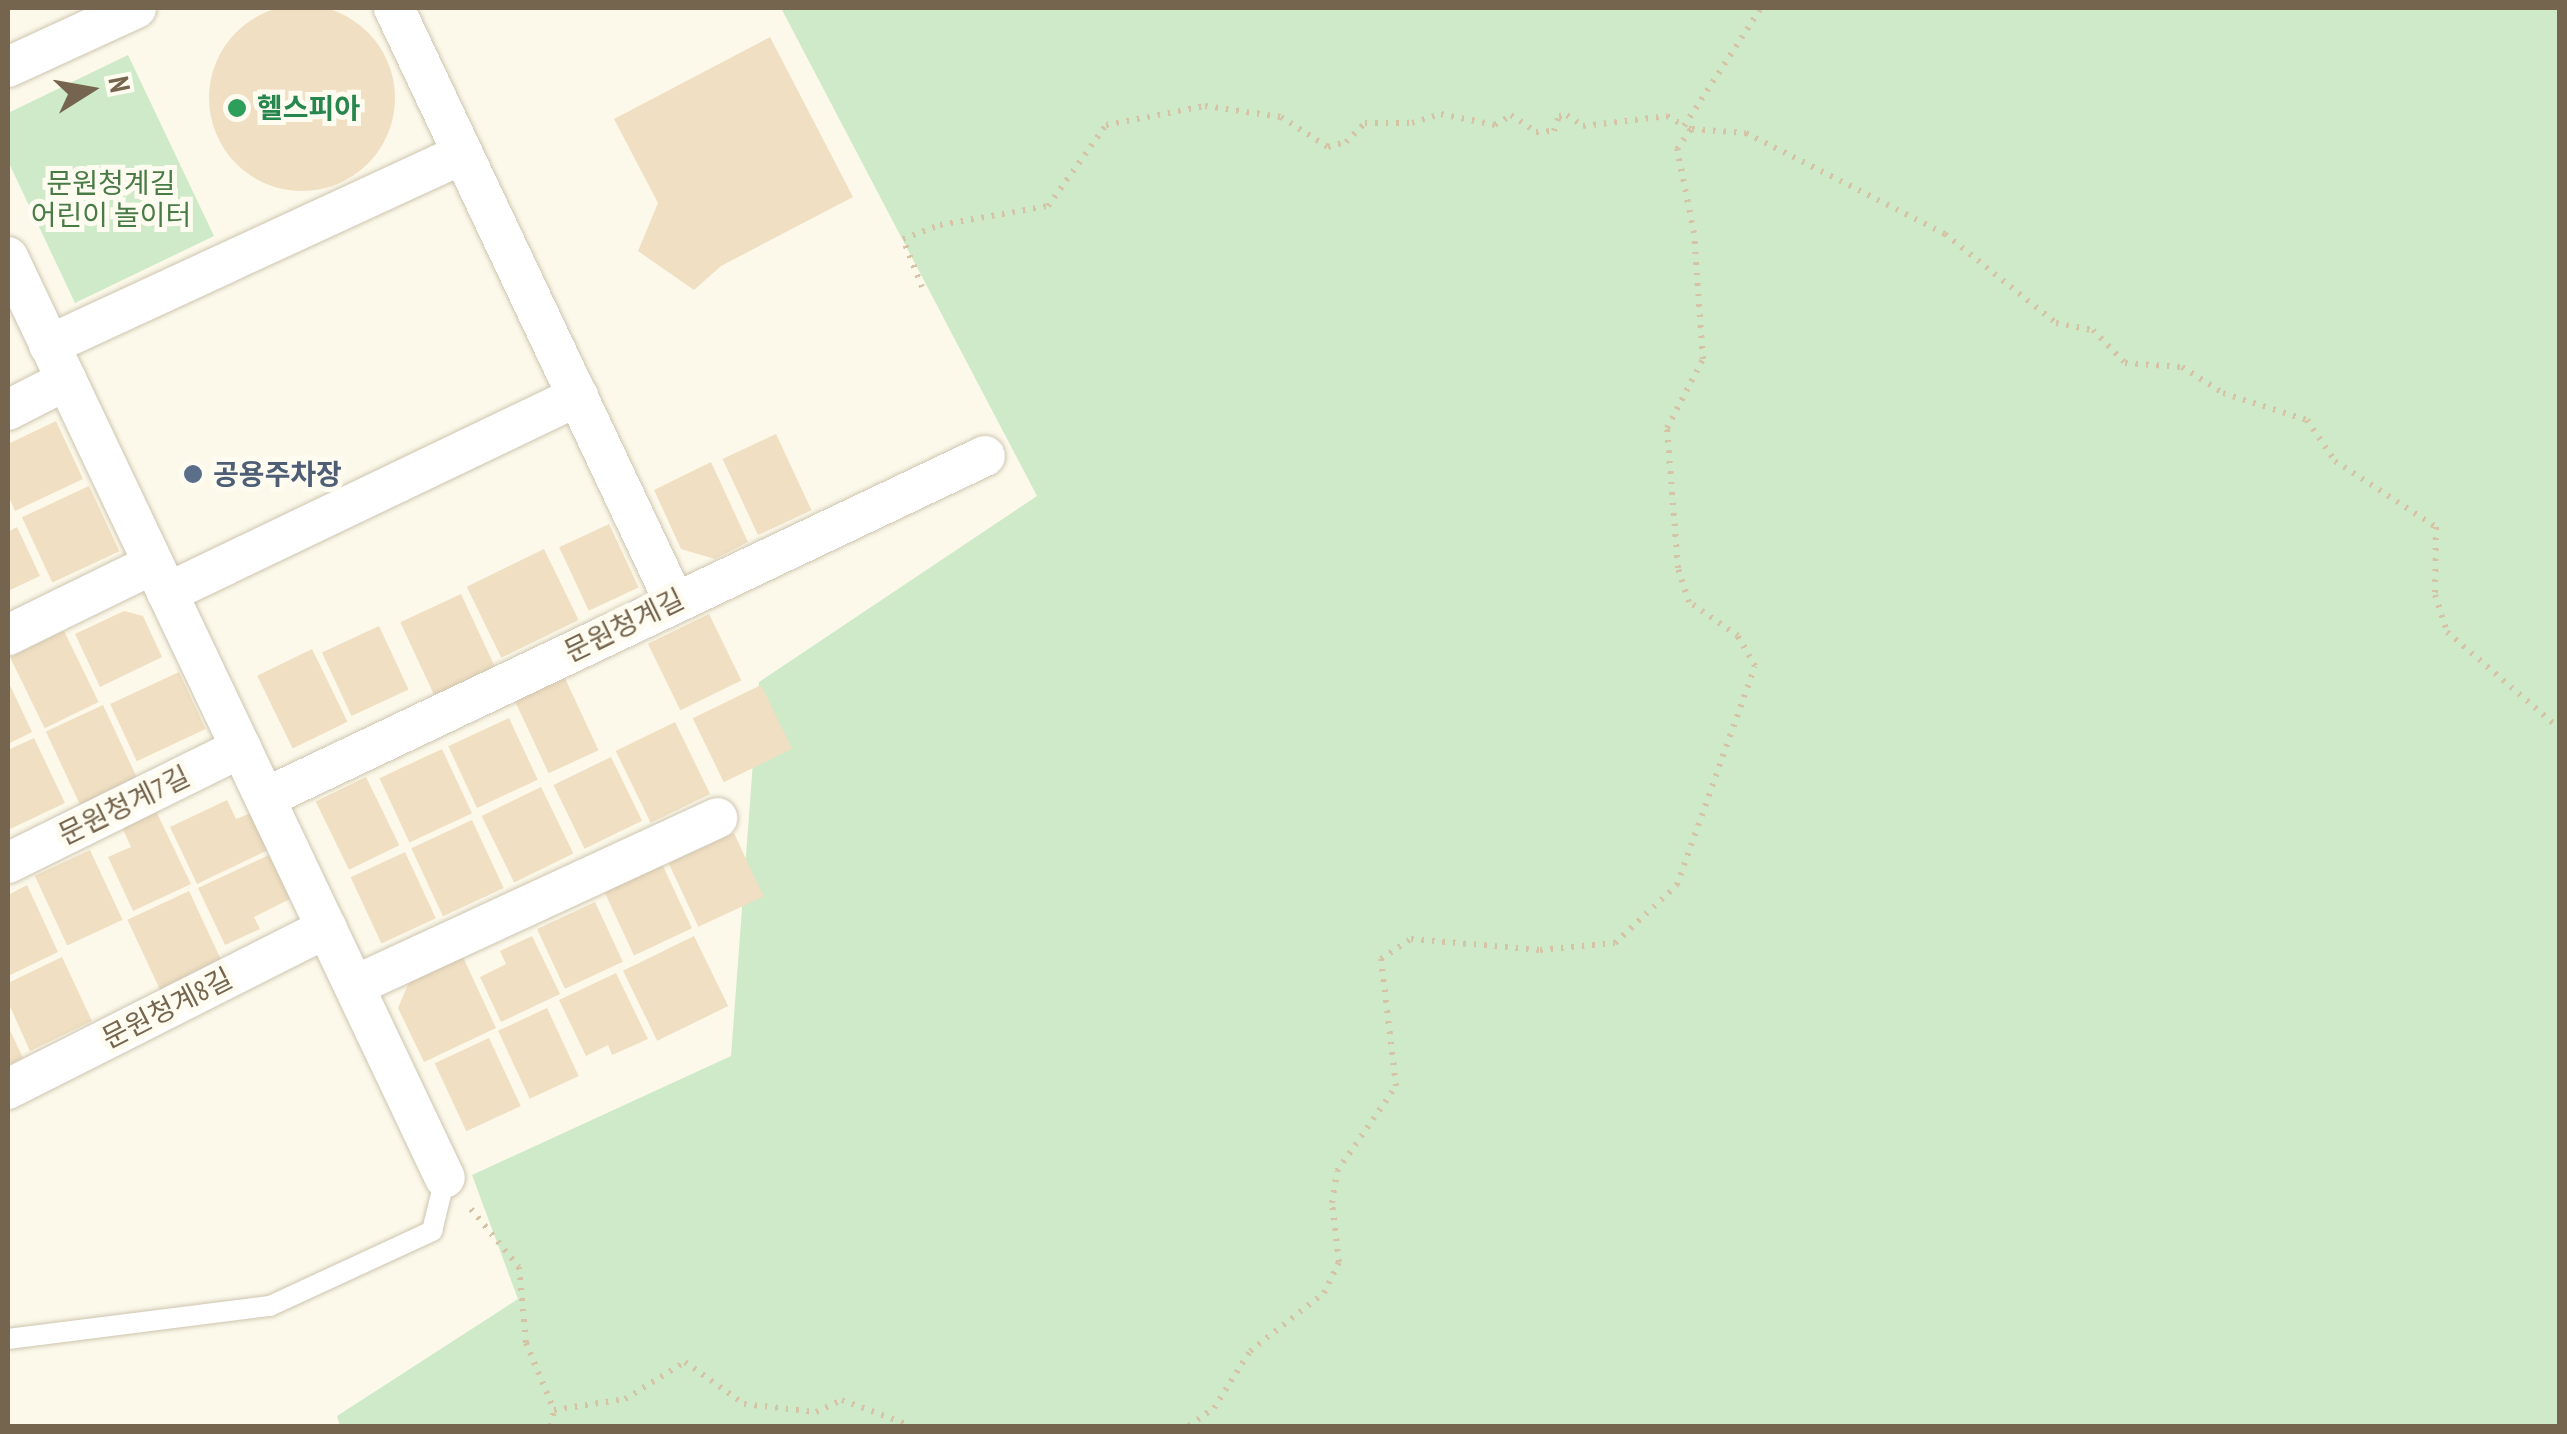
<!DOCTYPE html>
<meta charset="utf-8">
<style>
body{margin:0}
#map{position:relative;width:2567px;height:1434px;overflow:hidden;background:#fcf9ea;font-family:"PT Sans Narrow","Noto Sans KR",sans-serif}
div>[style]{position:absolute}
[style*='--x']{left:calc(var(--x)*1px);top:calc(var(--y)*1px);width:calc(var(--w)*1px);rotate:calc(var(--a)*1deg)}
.green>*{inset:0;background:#ceeac8}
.building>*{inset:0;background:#f0dfc2;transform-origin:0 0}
.round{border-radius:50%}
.path>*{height:6px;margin-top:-3px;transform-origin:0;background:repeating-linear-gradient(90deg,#d6c3a5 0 2.5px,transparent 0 10.5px)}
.roads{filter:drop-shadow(0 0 2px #cec4b0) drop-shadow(0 0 2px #cec4b0)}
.service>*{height:20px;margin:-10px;padding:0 10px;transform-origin:10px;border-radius:10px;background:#fff}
.minor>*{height:40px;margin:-20px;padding:0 20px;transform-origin:20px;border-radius:20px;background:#fff}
.dots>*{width:28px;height:28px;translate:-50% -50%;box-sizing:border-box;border:5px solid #fefcf0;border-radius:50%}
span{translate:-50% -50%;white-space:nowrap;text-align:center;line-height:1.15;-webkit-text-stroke:10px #fefcf0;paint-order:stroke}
.leisure-label{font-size:28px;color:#27864d;font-weight:700}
.left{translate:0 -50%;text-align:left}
.park-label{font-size:28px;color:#497b46}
.service-label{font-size:28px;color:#4e5e75;font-weight:700}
.street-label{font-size:28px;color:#76654e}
.frame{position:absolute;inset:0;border:10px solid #76654e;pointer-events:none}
.north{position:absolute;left:40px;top:40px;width:100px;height:100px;-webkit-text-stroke:8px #fefcf0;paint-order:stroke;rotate:79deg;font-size:28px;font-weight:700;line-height:40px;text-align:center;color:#76654e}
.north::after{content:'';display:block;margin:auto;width:35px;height:45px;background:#76654e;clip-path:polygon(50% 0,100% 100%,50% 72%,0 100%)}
</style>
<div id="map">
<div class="green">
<div style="clip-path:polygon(781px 8px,2559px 8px,2559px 1426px,340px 1426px,337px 1416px,518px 1299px,472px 1175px,731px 1056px,759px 682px,1037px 496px)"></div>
<div style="clip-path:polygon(128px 55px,214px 236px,75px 303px,8px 161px,8px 113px)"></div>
</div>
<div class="building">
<div class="round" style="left:209px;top:5px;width:186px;height:186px"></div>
<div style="clip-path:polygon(770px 37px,853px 197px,721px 266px,694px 290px,638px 251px,658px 203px,614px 119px)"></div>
<div style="clip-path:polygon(56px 421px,83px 479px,15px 511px,8px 495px,8px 444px)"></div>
<div style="left:776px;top:434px;width:84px;height:59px;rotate:65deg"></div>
<div style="clip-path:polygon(711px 462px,748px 542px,715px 559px,681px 549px,654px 490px)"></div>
<div style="left:89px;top:486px;width:72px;height:74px;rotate:65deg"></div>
<div style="left:609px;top:524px;width:70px;height:55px;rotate:65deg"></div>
<div style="clip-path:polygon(17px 527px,40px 576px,8px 591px,8px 532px)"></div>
<div style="left:544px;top:549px;width:79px;height:86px;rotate:64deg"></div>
<div style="left:461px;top:594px;width:81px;height:67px;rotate:65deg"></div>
<div style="clip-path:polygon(124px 611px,143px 616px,162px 657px,100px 687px,75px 634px)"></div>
<div style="left:709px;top:614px;width:74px;height:68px;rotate:64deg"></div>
<div style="left:379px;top:626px;width:70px;height:63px;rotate:65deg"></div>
<div style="left:64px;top:631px;width:79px;height:60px;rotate:64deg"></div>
<div style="left:312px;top:649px;width:81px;height:61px;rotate:64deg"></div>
<div style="left:179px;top:672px;width:63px;height:76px;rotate:65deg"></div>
<div style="left:563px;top:674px;width:84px;height:55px;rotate:65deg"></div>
<div style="clip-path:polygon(8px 681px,32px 732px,8px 744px)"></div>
<div style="left:761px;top:685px;width:71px;height:76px;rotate:64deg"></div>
<div style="left:103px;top:705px;width:81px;height:63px;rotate:65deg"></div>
<div style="left:509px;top:718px;width:68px;height:67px;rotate:65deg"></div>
<div style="left:675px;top:722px;width:80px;height:66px;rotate:64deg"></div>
<div style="clip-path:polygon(34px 738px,65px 803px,8px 830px,8px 750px)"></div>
<div style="left:442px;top:749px;width:71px;height:69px;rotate:65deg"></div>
<div style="left:611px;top:757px;width:71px;height:64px;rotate:64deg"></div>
<div style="left:366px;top:777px;width:76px;height:56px;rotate:64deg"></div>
<div style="left:541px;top:787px;width:74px;height:66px;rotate:64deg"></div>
<div style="clip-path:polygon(227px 800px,236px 819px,251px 813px,268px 850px,197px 884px,170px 827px)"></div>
<div style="clip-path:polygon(155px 809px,191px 884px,133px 911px,108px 857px,131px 847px,121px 825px)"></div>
<div style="left:472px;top:820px;width:75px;height:67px;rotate:65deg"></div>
<div style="left:734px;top:833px;width:70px;height:72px;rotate:65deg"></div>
<div style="left:90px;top:850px;width:77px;height:61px;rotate:65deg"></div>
<div style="left:405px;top:852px;width:73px;height:60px;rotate:65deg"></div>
<div style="clip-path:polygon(269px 855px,290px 899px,254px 917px,260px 929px,225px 945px,198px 888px)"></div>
<div style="left:662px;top:864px;width:71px;height:64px;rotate:65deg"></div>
<div style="clip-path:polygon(27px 885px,58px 952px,8px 976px,8px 895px)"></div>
<div style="left:189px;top:891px;width:84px;height:68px;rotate:65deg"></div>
<div style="left:595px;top:902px;width:66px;height:64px;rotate:65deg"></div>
<div style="clip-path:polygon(532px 936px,560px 994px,501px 1022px,480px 977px,506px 964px,500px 951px)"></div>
<div style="left:694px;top:936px;width:78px;height:79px;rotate:64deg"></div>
<div style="clip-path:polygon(462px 955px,496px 1028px,424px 1062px,398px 1008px,410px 980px)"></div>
<div style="clip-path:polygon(62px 957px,92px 1021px,30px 1051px,8px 1002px,8px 983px)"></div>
<div style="clip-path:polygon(616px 973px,648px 1039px,612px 1055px,608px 1045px,586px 1056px,559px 1000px)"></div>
<div style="left:547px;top:1008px;width:75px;height:54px;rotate:65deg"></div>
<div style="clip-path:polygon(8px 1026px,23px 1058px,8px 1065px)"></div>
<div style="left:489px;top:1038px;width:75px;height:60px;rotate:65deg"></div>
</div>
<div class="path">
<div style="--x:1692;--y:129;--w:54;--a:4.2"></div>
<div style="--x:1746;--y:133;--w:223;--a:26.9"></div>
<div style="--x:1945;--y:234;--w:142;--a:38.7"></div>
<div style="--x:2056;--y:323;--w:38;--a:11"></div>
<div style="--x:2093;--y:330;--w:46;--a:45.9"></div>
<div style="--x:2125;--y:363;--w:57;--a:4"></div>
<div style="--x:2182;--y:367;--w:49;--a:32.4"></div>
<div style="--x:2223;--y:393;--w:88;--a:17.8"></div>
<div style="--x:2307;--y:420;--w:50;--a:55.7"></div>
<div style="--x:2335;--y:461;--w:121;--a:33.2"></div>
<div style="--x:2436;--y:527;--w:68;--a:90.8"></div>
<div style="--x:2435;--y:595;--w:39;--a:72"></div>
<div style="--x:2447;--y:632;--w:149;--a:40.6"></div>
<div style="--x:922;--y:287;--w:52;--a:-111.6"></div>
<div style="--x:903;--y:239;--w:40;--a:-21"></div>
<div style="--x:940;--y:225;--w:110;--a:-10"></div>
<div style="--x:1048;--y:206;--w:100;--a:-54.4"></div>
<div style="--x:1106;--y:125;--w:101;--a:-10.9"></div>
<div style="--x:1205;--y:106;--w:77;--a:8.2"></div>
<div style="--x:1281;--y:117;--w:56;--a:32.6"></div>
<div style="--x:1328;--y:147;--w:19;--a:-16"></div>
<div style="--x:1346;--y:142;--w:27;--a:-45"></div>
<div style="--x:1365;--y:123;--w:47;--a:0"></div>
<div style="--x:1412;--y:123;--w:30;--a:-17"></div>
<div style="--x:1441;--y:114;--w:55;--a:11.5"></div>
<div style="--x:1495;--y:125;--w:19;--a:-32"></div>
<div style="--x:1511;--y:115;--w:30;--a:34"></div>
<div style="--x:1536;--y:132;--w:18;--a:-3"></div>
<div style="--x:1554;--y:131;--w:16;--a:-72"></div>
<div style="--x:1559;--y:116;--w:8;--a:-7"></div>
<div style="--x:1567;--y:115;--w:19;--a:35"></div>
<div style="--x:1583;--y:126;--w:85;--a:-6.8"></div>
<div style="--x:1667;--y:116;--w:20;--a:30"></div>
<div style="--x:471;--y:1209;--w:75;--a:50.4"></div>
<div style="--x:519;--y:1267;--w:76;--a:84.7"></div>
<div style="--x:526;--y:1343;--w:73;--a:67.3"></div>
<div style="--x:554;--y:1410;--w:72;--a:-8.8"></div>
<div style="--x:625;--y:1399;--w:70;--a:-31.7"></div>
<div style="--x:685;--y:1362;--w:72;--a:35.4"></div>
<div style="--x:744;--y:1404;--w:72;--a:6.3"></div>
<div style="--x:816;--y:1412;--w:29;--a:-25"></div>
<div style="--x:842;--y:1400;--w:74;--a:20.6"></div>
<div style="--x:551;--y:1426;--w:16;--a:-79"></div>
<div style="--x:1189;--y:1426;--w:31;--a:-36"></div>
<div style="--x:1214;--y:1408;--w:67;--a:-57.7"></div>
<div style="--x:1250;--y:1351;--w:94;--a:-38.1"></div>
<div style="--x:1324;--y:1293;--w:34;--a:-64"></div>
<div style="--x:1339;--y:1262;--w:59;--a:-96.8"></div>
<div style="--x:1332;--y:1203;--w:32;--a:-81"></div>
<div style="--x:1337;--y:1171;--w:103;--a:-55.2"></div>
<div style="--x:1396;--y:1086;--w:128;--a:-96.7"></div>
<div style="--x:1381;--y:959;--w:36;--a:-34"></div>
<div style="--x:1411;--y:939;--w:129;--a:4.9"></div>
<div style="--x:1540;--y:950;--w:75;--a:-5.3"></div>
<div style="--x:1615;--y:943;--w:85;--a:-43.1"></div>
<div style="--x:1677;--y:885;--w:232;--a:-70.4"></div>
<div style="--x:1755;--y:666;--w:34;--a:-120"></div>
<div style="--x:1738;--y:636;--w:60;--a:-145.2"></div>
<div style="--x:1689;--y:602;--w:36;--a:-108"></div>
<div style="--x:1678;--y:568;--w:140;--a:-94.5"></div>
<div style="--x:1667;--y:428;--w:78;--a:-62.4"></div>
<div style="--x:1703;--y:359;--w:126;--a:-94.1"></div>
<div style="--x:1694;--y:233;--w:86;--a:-101.4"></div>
<div style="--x:1677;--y:149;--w:24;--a:-55"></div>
<div style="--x:1691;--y:129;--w:8;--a:-157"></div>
<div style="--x:1684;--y:126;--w:141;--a:-56.9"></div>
</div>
<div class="roads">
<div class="service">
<div style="--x:8;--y:1339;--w:264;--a:-7.2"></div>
<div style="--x:270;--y:1306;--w:179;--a:-24.8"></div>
<div style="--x:432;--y:1231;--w:55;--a:-76.2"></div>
</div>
<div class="minor">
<div style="--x:394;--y:8;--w:656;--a:64.72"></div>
<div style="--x:8;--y:67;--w:141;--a:-24.7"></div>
<div style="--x:8;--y:257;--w:1019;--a:64.62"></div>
<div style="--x:49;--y:345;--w:456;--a:-24.8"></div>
<div style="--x:8;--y:410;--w:66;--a:-27"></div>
<div style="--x:167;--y:593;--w:456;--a:-25.6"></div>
<div style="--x:8;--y:635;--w:161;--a:-26.1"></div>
<div style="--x:265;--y:798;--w:797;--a:-25.41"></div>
<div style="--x:8;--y:863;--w:260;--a:-26.3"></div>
<div style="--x:356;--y:985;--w:398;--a:-24.8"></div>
<div style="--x:8;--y:1089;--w:357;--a:-26.8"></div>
</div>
</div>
<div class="dots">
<div style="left:237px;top:108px;background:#2e9e5b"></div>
<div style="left:193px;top:474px;background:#5c6f8a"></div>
</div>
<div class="leisure-label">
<span class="left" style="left:257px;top:108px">헬스피아</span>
</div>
<div class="park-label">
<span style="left:111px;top:199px">문원청계길<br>어린이 놀이터</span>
</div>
<div class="service-label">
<span class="left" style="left:213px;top:474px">공용주차장</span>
</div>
<div class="street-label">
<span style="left:624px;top:625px;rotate:-26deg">문원청계길</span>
<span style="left:124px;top:805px;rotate:-26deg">문원청계7길</span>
<span style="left:167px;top:1008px;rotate:-27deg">문원청계8길</span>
</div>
<div class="frame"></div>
<div class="north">N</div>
</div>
